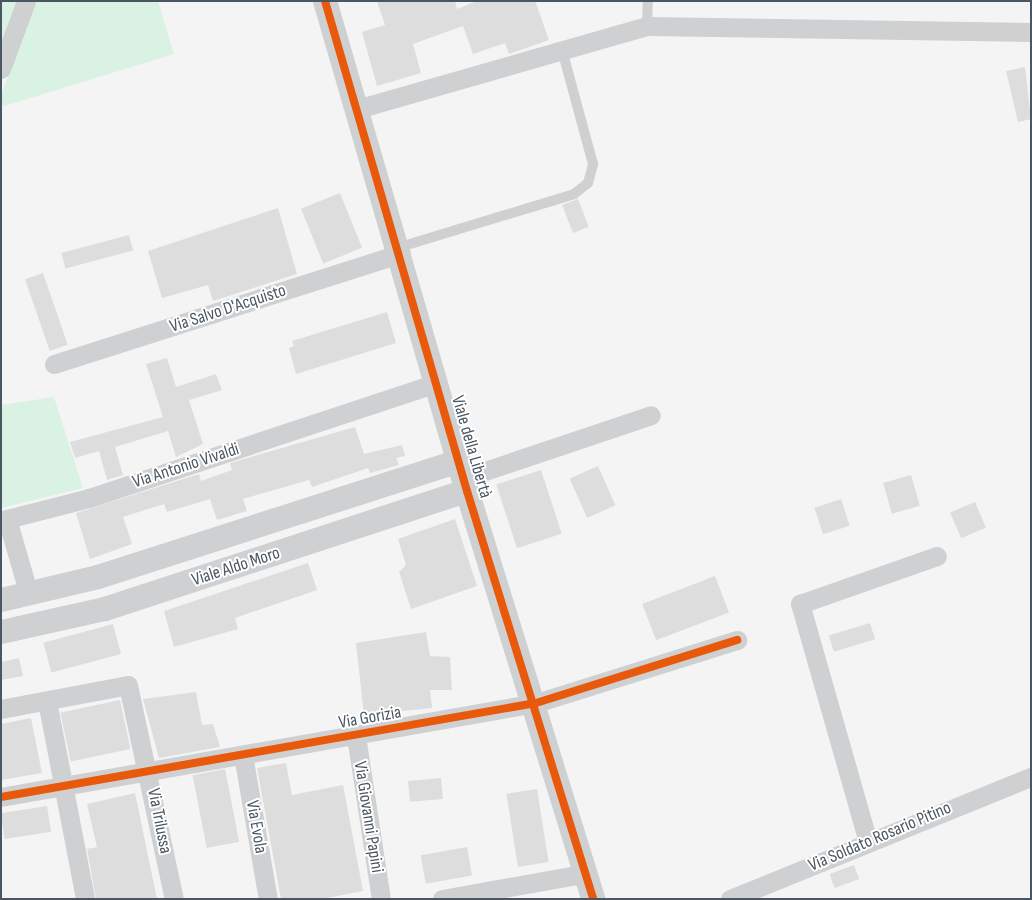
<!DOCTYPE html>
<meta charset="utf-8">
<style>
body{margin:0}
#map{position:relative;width:1032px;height:900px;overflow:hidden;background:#f4f4f4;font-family:"Sofia Sans Condensed",sans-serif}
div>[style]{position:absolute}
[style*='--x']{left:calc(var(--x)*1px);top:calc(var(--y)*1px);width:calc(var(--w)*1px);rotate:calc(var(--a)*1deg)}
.green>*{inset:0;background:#d9f2e3}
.building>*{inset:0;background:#ddddde;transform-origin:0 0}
.service>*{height:10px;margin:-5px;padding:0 5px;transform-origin:5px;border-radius:5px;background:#ced0d2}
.minor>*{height:19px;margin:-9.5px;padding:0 9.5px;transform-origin:9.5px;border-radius:9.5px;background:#ced0d2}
.tertiary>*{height:24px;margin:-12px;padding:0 12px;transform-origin:12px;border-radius:12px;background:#ced0d2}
.cycleway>*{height:8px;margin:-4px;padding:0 4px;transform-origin:4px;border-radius:4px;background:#e8590c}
span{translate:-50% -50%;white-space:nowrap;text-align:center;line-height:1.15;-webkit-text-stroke:4px #fff;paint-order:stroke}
.street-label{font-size:18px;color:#4a5661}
.frame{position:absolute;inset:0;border:2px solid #4a5661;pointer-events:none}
</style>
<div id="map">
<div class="green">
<div style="clip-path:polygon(1px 1px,19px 1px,1px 50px)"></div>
<div style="clip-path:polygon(36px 1px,158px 1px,174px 54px,1px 107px,1px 95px)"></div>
<div style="clip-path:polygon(54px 397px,83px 488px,1px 508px,1px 405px)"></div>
</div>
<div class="building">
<div style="clip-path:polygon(377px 1px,455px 1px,457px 9px,477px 1px,535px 1px,549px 40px,509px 54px,505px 43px,473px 54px,463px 26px,413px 44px,421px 73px,377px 86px,362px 32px,385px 25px)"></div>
<div style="clip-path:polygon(1025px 67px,1031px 119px,1018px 122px,1006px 71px)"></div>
<div style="left:340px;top:193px;width:59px;height:42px;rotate:68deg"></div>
<div style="left:578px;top:199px;width:30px;height:17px;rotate:69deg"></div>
<div style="clip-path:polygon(278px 208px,297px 274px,213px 301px,208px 285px,162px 298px,148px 251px)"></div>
<div style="left:129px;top:235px;width:16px;height:70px;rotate:75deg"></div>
<div style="left:43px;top:273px;width:76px;height:19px;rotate:71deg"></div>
<div style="clip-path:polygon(387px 312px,396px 343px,296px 374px,289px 348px,294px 346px,292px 341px)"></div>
<div style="clip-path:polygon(167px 358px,176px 387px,216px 374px,222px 390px,189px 400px,203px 444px,176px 457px,168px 431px,115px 447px,123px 475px,107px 480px,99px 451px,75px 458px,70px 442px,163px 417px,146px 364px)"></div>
<div style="clip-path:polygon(355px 427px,364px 454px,402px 445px,405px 456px,396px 458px,399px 465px,370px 473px,368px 468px,312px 487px,309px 480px,243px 499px,247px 511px,217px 520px,210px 499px,167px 512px,164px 504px,123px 517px,132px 544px,90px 559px,76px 513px,199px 474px,201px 481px,232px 470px,230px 463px)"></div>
<div style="left:598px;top:466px;width:43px;height:31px;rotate:66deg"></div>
<div style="left:541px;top:470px;width:67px;height:47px;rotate:72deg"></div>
<div style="left:911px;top:475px;width:32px;height:29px;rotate:74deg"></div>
<div style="left:841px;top:499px;width:28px;height:28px;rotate:72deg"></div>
<div style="left:975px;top:502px;width:28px;height:27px;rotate:67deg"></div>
<div style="clip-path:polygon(455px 519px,477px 586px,411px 609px,399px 572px,406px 565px,398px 539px)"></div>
<div style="clip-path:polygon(308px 563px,317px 590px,235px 618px,238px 629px,174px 647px,164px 611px)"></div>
<div style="left:715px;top:576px;width:39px;height:78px;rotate:69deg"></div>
<div style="left:870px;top:623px;width:17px;height:43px;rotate:73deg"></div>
<div style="left:113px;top:624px;width:31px;height:72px;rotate:75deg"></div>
<div style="clip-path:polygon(426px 632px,430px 656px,450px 657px,452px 690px,430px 690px,432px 708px,364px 715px,356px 643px)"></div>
<div style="clip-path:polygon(19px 658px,23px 676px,1px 680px,1px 662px)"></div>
<div style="clip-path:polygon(196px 692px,202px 725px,213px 724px,220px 747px,159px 758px,143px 699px)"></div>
<div style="left:120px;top:700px;width:50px;height:61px;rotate:78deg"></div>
<div style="clip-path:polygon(31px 718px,42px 773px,1px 780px,1px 724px)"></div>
<div style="clip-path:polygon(286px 763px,292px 795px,343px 785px,363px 891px,322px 899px,281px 899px,257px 768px)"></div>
<div style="left:225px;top:769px;width:74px;height:33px;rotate:79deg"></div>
<div style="left:441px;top:778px;width:21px;height:33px;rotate:85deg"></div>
<div style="left:537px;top:789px;width:74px;height:31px;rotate:81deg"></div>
<div style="clip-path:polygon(135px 793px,157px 899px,96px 899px,87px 849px,97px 847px,87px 804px)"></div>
<div style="left:47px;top:806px;width:26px;height:47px;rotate:81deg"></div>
<div style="left:467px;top:847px;width:29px;height:47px;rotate:80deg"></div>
<div style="left:854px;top:865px;width:15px;height:26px;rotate:70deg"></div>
</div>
<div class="service">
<div style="--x:647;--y:26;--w:25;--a:-88"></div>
<div style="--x:400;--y:247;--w:182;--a:-16.9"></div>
<div style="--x:574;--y:194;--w:18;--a:-38"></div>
<div style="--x:588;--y:183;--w:20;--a:-75"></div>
<div style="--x:593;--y:164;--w:118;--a:-105.2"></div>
</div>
<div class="minor">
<div style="--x:1;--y:69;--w:72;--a:-69.8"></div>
<div style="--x:357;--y:109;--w:302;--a:-16"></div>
<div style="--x:647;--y:26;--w:384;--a:0.9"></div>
<div style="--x:54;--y:364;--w:364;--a:-17.7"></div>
<div style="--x:464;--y:478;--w:197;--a:-18.6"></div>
<div style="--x:29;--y:595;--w:79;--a:-106.1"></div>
<div style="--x:7;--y:519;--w:85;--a:-14.4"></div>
<div style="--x:89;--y:498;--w:367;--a:-18.3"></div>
<div style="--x:47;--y:701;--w:202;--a:79.1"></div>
<div style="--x:1;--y:709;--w:129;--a:-10.7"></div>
<div style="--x:128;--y:685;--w:219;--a:77.9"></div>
<div style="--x:356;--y:736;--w:165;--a:81.3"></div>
<div style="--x:243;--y:755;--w:146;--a:80.2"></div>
<div style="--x:1;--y:797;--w:543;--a:-9.97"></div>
<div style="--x:536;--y:703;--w:211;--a:-17.4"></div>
<div style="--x:868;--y:842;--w:248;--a:-105.9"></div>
<div style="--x:800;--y:604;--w:145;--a:-19.3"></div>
<div style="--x:442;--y:899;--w:142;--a:-10.1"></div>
<div style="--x:730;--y:899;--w:325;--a:-22.1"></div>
</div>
<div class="tertiary">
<div style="--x:325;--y:1;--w:510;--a:73.84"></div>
<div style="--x:467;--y:491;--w:427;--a:72.8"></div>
<div style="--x:1;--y:600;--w:100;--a:-13.3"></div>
<div style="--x:98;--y:577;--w:379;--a:-17.8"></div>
<div style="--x:1;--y:632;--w:107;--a:-12.5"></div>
<div style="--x:105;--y:609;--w:381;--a:-18.1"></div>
</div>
<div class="cycleway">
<div style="--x:325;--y:1;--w:510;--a:73.84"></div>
<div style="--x:467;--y:491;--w:427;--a:72.8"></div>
<div style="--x:1;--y:797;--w:543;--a:-9.97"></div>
<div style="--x:536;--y:703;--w:211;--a:-17.4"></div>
</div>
<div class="street-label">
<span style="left:228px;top:309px;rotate:-18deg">Via Salvo D'Acquisto</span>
<span style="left:471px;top:447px;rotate:74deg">Viale della Libertà</span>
<span style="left:186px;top:466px;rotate:-18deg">Via Antonio Vivaldi</span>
<span style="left:236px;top:567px;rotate:-18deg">Viale Aldo Moro</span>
<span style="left:370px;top:718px;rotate:-10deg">Via Gorizia</span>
<span style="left:368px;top:817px;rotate:81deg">Via Giovanni Papini</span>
<span style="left:159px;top:821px;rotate:79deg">Via Trilussa</span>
<span style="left:256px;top:827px;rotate:80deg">Via Evola</span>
<span style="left:880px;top:837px;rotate:-23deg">Via Soldato Rosario Pitino</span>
</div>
<div class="frame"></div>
</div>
